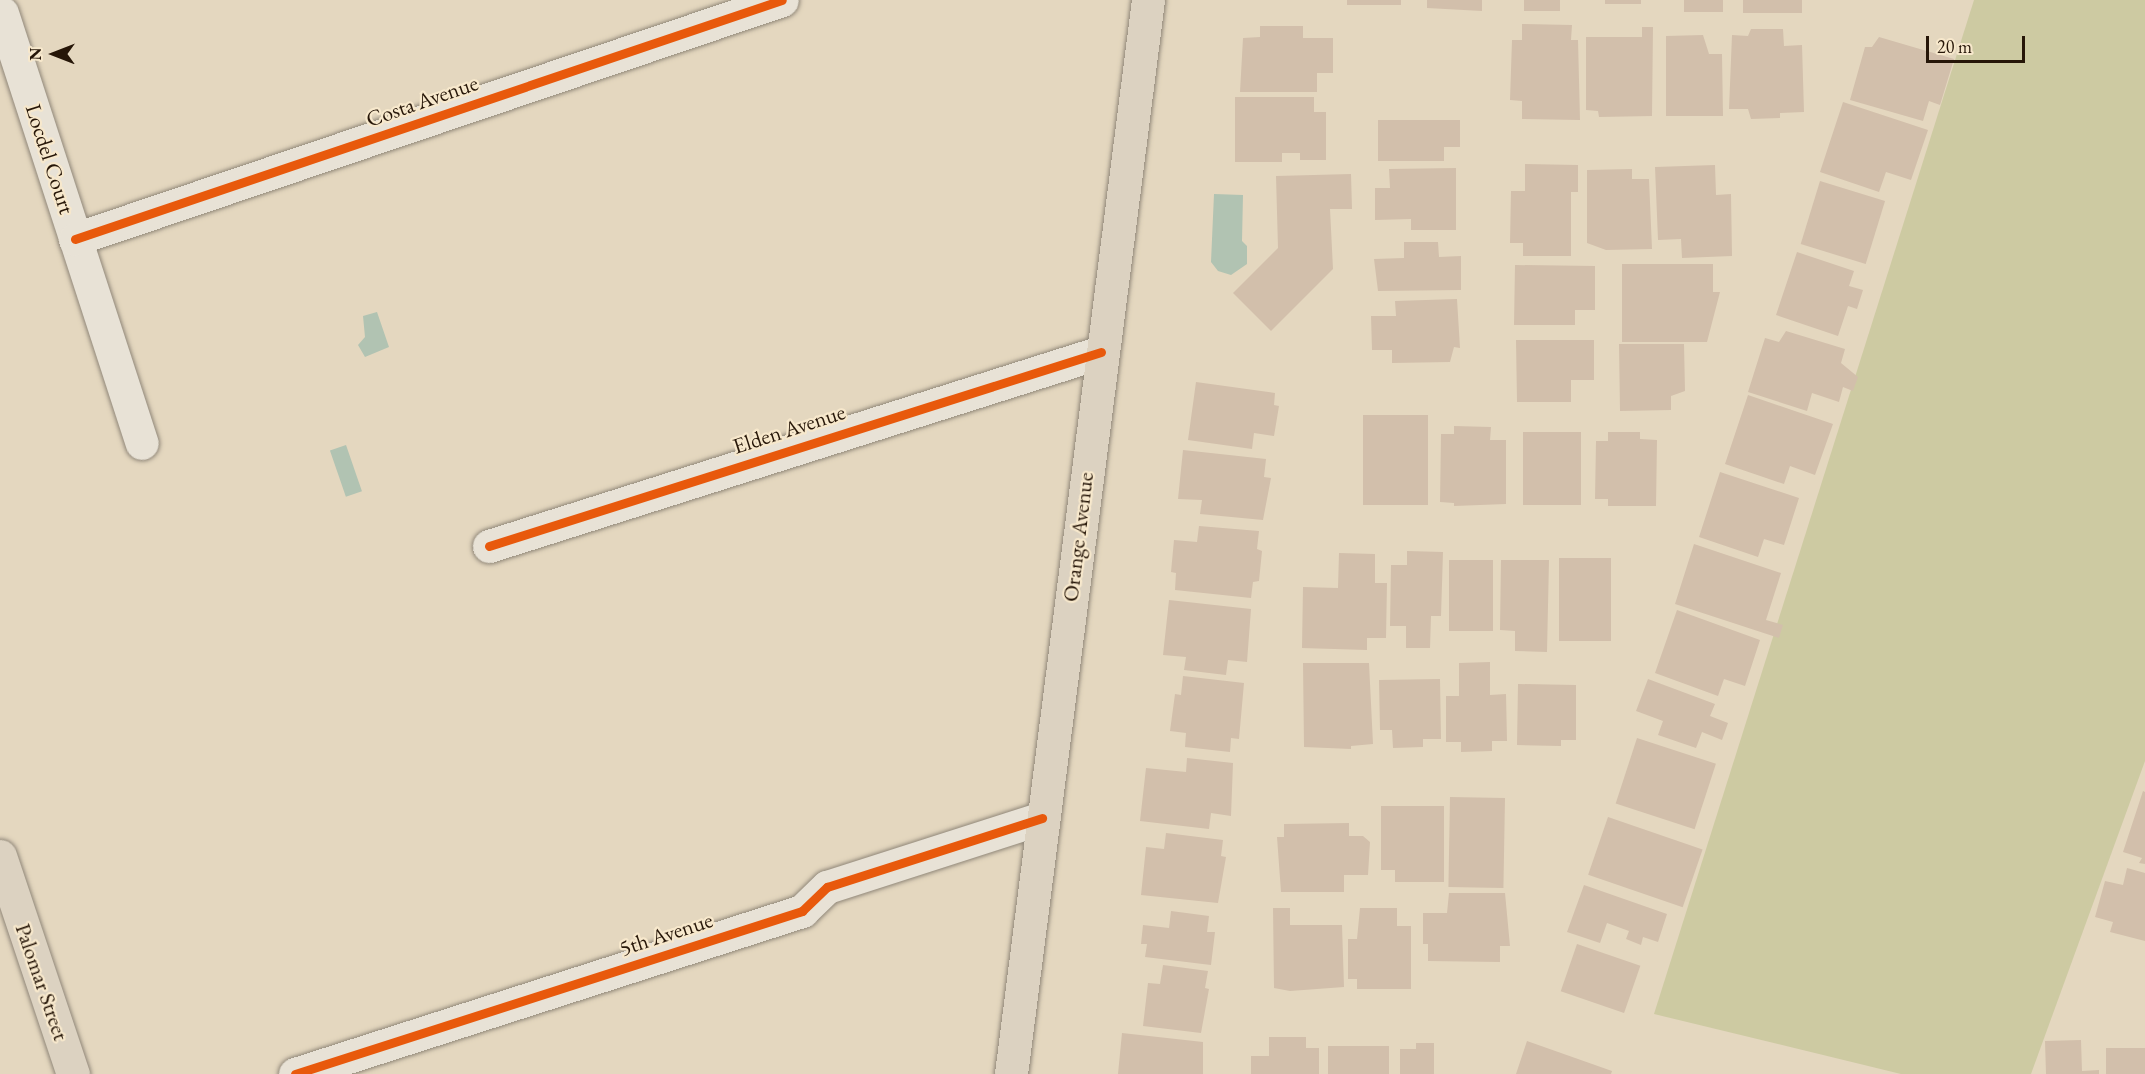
<!DOCTYPE html>
<style>
body{margin:0}
#map{position:relative;width:2145px;height:1074px;overflow:hidden;background:#e4d7bf;font-family:"EB Garamond",serif}
div>[style]{position:absolute}
[style*='--x']{left:calc(var(--x)*1px);top:calc(var(--y)*1px);width:calc(var(--w)*1px);rotate:calc(var(--a)*1deg)}
.green>*{inset:0;background:#cdcaa2}
.water>*{inset:0;background:#b1c3b2;transform-origin:0 0}
.building>*{inset:0;background:#d2bfab;transform-origin:0 0}
.roads{filter:drop-shadow(0 0 2px #908779) drop-shadow(0 0 2px #908779)}
.minor>*{height:33px;margin:-16.5px;padding:0 16.5px;transform-origin:16.5px;border-radius:16.5px;background:#e8e2d6}
.major>*{height:33px;margin:-16.5px;padding:0 16.5px;transform-origin:16.5px;border-radius:16.5px;background:#dcd2c1}
.cycleway>*{height:9px;margin:-4.5px;padding:0 4.5px;transform-origin:4.5px;border-radius:4.5px;background:#e8590c}
span{translate:-50% -50%;white-space:nowrap;text-align:center;line-height:1.15;-webkit-text-stroke:4.5px #f7e8cc;paint-order:stroke}
.street-label{font-size:22px;color:#261608}
.north{position:absolute;left:24px;top:24px;width:60px;height:60px;-webkit-text-stroke:4px #f7e8cc;paint-order:stroke;rotate:270deg;font-size:16px;font-weight:700;line-height:24px;text-align:center;color:#261608}
.north::after{content:'';display:block;margin:auto;width:21px;height:27px;background:#261608;clip-path:polygon(50% 0,100% 100%,50% 72%,0 100%)}
.scale{position:absolute;left:1926px;top:36px;width:99px;height:27px;box-sizing:border-box;border:3px solid #261608;border-top:0;padding-left:8px;font-size:18px;line-height:21px;white-space:nowrap;color:#261608;-webkit-text-stroke:4px #f7e8cc;paint-order:stroke}
</style>
<div id="map">
<div class="green">
<div style="clip-path:polygon(1974px 0,2145px 0,2145px 761px,2031px 1074px,1901px 1074px,1654px 1014px)"></div>
</div>
<div class="water">
<div style="clip-path:polygon(1214px 194px,1243px 195px,1242px 241px,1247px 246px,1247px 264px,1231px 275px,1218px 271px,1211px 262px)"></div>
<div style="clip-path:polygon(377px 312px,389px 347px,365px 357px,358px 345px,365px 337px,363px 316px)"></div>
<div style="left:346px;top:445px;width:49px;height:17px;rotate:71deg"></div>
</div>
<div class="building">
<div style="left:1347px;top:0;width:54px;height:5px"></div>
<div style="clip-path:polygon(1427px 0,1482px 0,1482px 11px,1427px 8px)"></div>
<div style="left:1524px;top:0;width:36px;height:11px"></div>
<div style="left:1605px;top:0;width:36px;height:4px"></div>
<div style="left:1684px;top:0;width:39px;height:12px"></div>
<div style="left:1743px;top:0;width:59px;height:13px"></div>
<div style="clip-path:polygon(1522px 24px,1572px 25px,1571px 40px,1578px 40px,1580px 120px,1522px 119px,1522px 101px,1510px 100px,1512px 40px,1522px 40px)"></div>
<div style="clip-path:polygon(1260px 26px,1303px 26px,1303px 38px,1333px 38px,1333px 73px,1317px 73px,1317px 92px,1240px 92px,1243px 38px,1260px 37px)"></div>
<div style="clip-path:polygon(1642px 27px,1653px 27px,1652px 116px,1599px 117px,1598px 111px,1586px 110px,1586px 37px,1642px 37px)"></div>
<div style="clip-path:polygon(1751px 29px,1783px 29px,1784px 46px,1802px 45px,1804px 112px,1780px 113px,1780px 118px,1751px 119px,1748px 109px,1729px 109px,1732px 35px,1748px 36px)"></div>
<div style="clip-path:polygon(1703px 35px,1709px 54px,1722px 54px,1723px 116px,1666px 116px,1666px 36px)"></div>
<div style="clip-path:polygon(1879px 37px,1954px 59px,1940px 105px,1929px 101px,1923px 121px,1850px 100px,1865px 47px,1872px 47px)"></div>
<div style="clip-path:polygon(1235px 97px,1314px 97px,1314px 112px,1326px 112px,1326px 160px,1300px 160px,1300px 153px,1282px 153px,1282px 162px,1235px 162px)"></div>
<div style="clip-path:polygon(1843px 102px,1928px 130px,1911px 180px,1886px 172px,1879px 192px,1820px 172px)"></div>
<div style="clip-path:polygon(1378px 120px,1460px 120px,1460px 147px,1444px 147px,1444px 161px,1378px 161px)"></div>
<div style="clip-path:polygon(1525px 164px,1578px 165px,1578px 192px,1571px 192px,1571px 256px,1523px 256px,1523px 243px,1510px 243px,1511px 191px,1525px 191px)"></div>
<div style="clip-path:polygon(1715px 165px,1716px 195px,1731px 194px,1732px 256px,1682px 258px,1681px 239px,1658px 240px,1655px 167px)"></div>
<div style="clip-path:polygon(1456px 168px,1456px 230px,1411px 230px,1411px 219px,1375px 220px,1375px 188px,1390px 188px,1389px 169px)"></div>
<div style="clip-path:polygon(1632px 169px,1632px 179px,1649px 179px,1652px 249px,1606px 250px,1587px 243px,1587px 170px)"></div>
<div style="clip-path:polygon(1351px 174px,1352px 209px,1330px 209px,1333px 269px,1271px 331px,1233px 293px,1278px 248px,1276px 176px)"></div>
<div style="left:1820px;top:181px;width:68px;height:66px;rotate:17deg"></div>
<div style="clip-path:polygon(1404px 242px,1438px 242px,1439px 257px,1461px 256px,1461px 290px,1378px 291px,1374px 259px,1404px 258px)"></div>
<div style="clip-path:polygon(1797px 252px,1854px 271px,1849px 286px,1863px 290px,1857px 309px,1848px 306px,1838px 336px,1776px 315px)"></div>
<div style="clip-path:polygon(1622px 264px,1713px 264px,1713px 292px,1720px 292px,1707px 342px,1622px 342px)"></div>
<div style="clip-path:polygon(1515px 265px,1595px 266px,1595px 310px,1575px 310px,1575px 325px,1514px 325px)"></div>
<div style="clip-path:polygon(1457px 299px,1460px 348px,1454px 347px,1450px 362px,1392px 363px,1392px 350px,1372px 350px,1371px 316px,1396px 316px,1395px 301px)"></div>
<div style="clip-path:polygon(1786px 331px,1845px 349px,1841px 363px,1858px 377px,1853px 391px,1843px 387px,1839px 402px,1812px 393px,1807px 411px,1748px 392px,1765px 338px,1779px 342px)"></div>
<div style="clip-path:polygon(1516px 340px,1594px 340px,1594px 380px,1571px 380px,1571px 402px,1517px 402px)"></div>
<div style="clip-path:polygon(1619px 344px,1684px 344px,1685px 391px,1671px 396px,1671px 410px,1620px 411px)"></div>
<div style="clip-path:polygon(1196px 382px,1275px 393px,1274px 405px,1279px 406px,1274px 436px,1254px 433px,1252px 449px,1188px 440px)"></div>
<div style="clip-path:polygon(1748px 395px,1833px 424px,1815px 475px,1790px 466px,1784px 484px,1725px 464px)"></div>
<div style="left:1363px;top:415px;width:65px;height:90px"></div>
<div style="clip-path:polygon(1454px 426px,1491px 427px,1490px 440px,1506px 440px,1506px 504px,1454px 506px,1454px 503px,1440px 502px,1441px 434px,1454px 434px)"></div>
<div style="left:1523px;top:432px;width:58px;height:73px"></div>
<div style="clip-path:polygon(1608px 432px,1640px 432px,1640px 439px,1657px 440px,1656px 506px,1608px 506px,1608px 499px,1595px 499px,1596px 441px,1608px 441px)"></div>
<div style="clip-path:polygon(1183px 450px,1266px 459px,1264px 477px,1271px 478px,1263px 520px,1200px 514px,1202px 500px,1178px 499px)"></div>
<div style="clip-path:polygon(1720px 472px,1799px 498px,1784px 545px,1764px 539px,1758px 557px,1699px 537px)"></div>
<div style="clip-path:polygon(1199px 526px,1259px 531px,1257px 549px,1262px 551px,1259px 581px,1253px 582px,1251px 598px,1175px 590px,1176px 573px,1171px 572px,1174px 540px,1197px 542px)"></div>
<div style="clip-path:polygon(1694px 544px,1781px 573px,1766px 620px,1783px 625px,1779px 638px,1675px 604px)"></div>
<div style="clip-path:polygon(1407px 551px,1443px 552px,1441px 616px,1431px 616px,1430px 648px,1406px 648px,1406px 626px,1390px 626px,1391px 565px,1407px 565px)"></div>
<div style="clip-path:polygon(1339px 553px,1375px 554px,1375px 583px,1387px 583px,1386px 638px,1367px 638px,1367px 650px,1302px 648px,1303px 587px,1338px 588px)"></div>
<div style="left:1559px;top:558px;width:52px;height:83px"></div>
<div style="left:1449px;top:560px;width:44px;height:71px"></div>
<div style="clip-path:polygon(1501px 560px,1549px 560px,1547px 652px,1515px 651px,1515px 631px,1500px 630px)"></div>
<div style="clip-path:polygon(1169px 600px,1251px 609px,1247px 662px,1228px 660px,1226px 675px,1184px 670px,1186px 657px,1163px 655px)"></div>
<div style="clip-path:polygon(1677px 610px,1760px 640px,1745px 686px,1724px 679px,1718px 696px,1655px 673px)"></div>
<div style="clip-path:polygon(1490px 662px,1490px 695px,1506px 694px,1507px 741px,1492px 741px,1492px 751px,1461px 752px,1461px 742px,1446px 742px,1446px 696px,1459px 696px,1459px 663px)"></div>
<div style="clip-path:polygon(1303px 663px,1369px 663px,1373px 744px,1351px 746px,1351px 749px,1304px 747px)"></div>
<div style="clip-path:polygon(1183px 676px,1244px 683px,1239px 739px,1231px 738px,1230px 752px,1185px 747px,1186px 733px,1170px 731px,1175px 694px,1181px 695px)"></div>
<div style="clip-path:polygon(1440px 679px,1441px 739px,1423px 739px,1423px 747px,1393px 748px,1392px 730px,1380px 730px,1379px 680px)"></div>
<div style="clip-path:polygon(1648px 679px,1715px 704px,1710px 716px,1728px 723px,1722px 740px,1702px 732px,1696px 748px,1658px 735px,1663px 721px,1636px 711px)"></div>
<div style="clip-path:polygon(1518px 684px,1576px 685px,1576px 740px,1561px 740px,1561px 746px,1517px 745px)"></div>
<div style="left:1637px;top:738px;width:83px;height:69px;rotate:18deg"></div>
<div style="clip-path:polygon(1187px 758px,1233px 763px,1231px 816px,1211px 813px,1209px 829px,1140px 821px,1146px 768px,1186px 772px)"></div>
<div style="clip-path:polygon(2143px 791px,2145px 792px,2145px 864px,2139px 863px,2142px 858px,2123px 852px)"></div>
<div style="left:1450px;top:797px;width:55px;height:90px;rotate:1deg"></div>
<div style="clip-path:polygon(1381px 806px,1444px 806px,1444px 882px,1395px 882px,1395px 870px,1381px 870px)"></div>
<div style="left:1608px;top:817px;width:100px;height:61px;rotate:19deg"></div>
<div style="clip-path:polygon(1349px 823px,1349px 836px,1363px 836px,1370px 842px,1368px 875px,1344px 875px,1344px 892px,1281px 892px,1277px 837px,1284px 837px,1284px 824px)"></div>
<div style="clip-path:polygon(1166px 833px,1223px 840px,1221px 856px,1226px 857px,1218px 903px,1141px 895px,1146px 847px,1164px 849px)"></div>
<div style="clip-path:polygon(2127px 868px,2145px 873px,2145px 941px,2110px 932px,2113px 922px,2095px 917px,2105px 881px,2123px 885px)"></div>
<div style="clip-path:polygon(1584px 885px,1667px 914px,1658px 942px,1643px 937px,1641px 945px,1626px 939px,1629px 931px,1607px 923px,1600px 943px,1567px 932px)"></div>
<div style="clip-path:polygon(1449px 893px,1505px 893px,1510px 946px,1500px 946px,1500px 962px,1428px 961px,1428px 944px,1423px 944px,1423px 913px,1447px 913px)"></div>
<div style="clip-path:polygon(1273px 908px,1290px 908px,1290px 925px,1342px 925px,1344px 987px,1290px 991px,1274px 988px)"></div>
<div style="clip-path:polygon(1360px 908px,1397px 908px,1397px 926px,1411px 926px,1411px 989px,1357px 989px,1357px 979px,1348px 979px,1348px 939px,1357px 939px)"></div>
<div style="clip-path:polygon(1171px 911px,1209px 916px,1207px 932px,1215px 932px,1211px 965px,1145px 957px,1147px 944px,1141px 944px,1143px 925px,1169px 928px)"></div>
<div style="left:1577px;top:944px;width:67px;height:50px;rotate:19deg"></div>
<div style="clip-path:polygon(1163px 965px,1208px 971px,1205px 988px,1209px 989px,1201px 1033px,1143px 1026px,1148px 983px,1160px 984px)"></div>
<div style="clip-path:polygon(1122px 1033px,1203px 1042px,1203px 1074px,1118px 1074px)"></div>
<div style="clip-path:polygon(1269px 1037px,1306px 1037px,1306px 1048px,1319px 1048px,1319px 1074px,1251px 1074px,1251px 1056px,1269px 1056px)"></div>
<div style="clip-path:polygon(2081px 1040px,2082px 1071px,2099px 1070px,2099px 1074px,2046px 1074px,2045px 1041px)"></div>
<div style="clip-path:polygon(1527px 1041px,1612px 1071px,1611px 1074px,1516px 1074px)"></div>
<div style="clip-path:polygon(1416px 1043px,1434px 1043px,1434px 1074px,1400px 1074px,1400px 1049px,1416px 1049px)"></div>
<div style="left:1389px;top:1046px;width:28px;height:61px;rotate:90deg"></div>
<div style="left:2106px;top:1048px;width:39px;height:26px"></div>
</div>
<div class="roads">
<div class="minor">
<div style="--x:2;--y:13;--w:452;--a:72"></div>
<div style="--x:75;--y:239;--w:746;--a:-18.68"></div>
<div style="--x:489;--y:546;--w:642;--a:-17.59"></div>
<div style="--x:295;--y:1074;--w:533;--a:-17.82"></div>
<div style="--x:802;--y:911;--w:35;--a:-44"></div>
<div style="--x:827;--y:887;--w:226;--a:-17.8"></div>
</div>
<div class="major">
<div style="--x:0;--y:856;--w:230;--a:71.5"></div>
<div style="--x:1011;--y:1074;--w:1083;--a:-82.73"></div>
</div>
</div>
<div class="cycleway">
<div style="--x:75;--y:239;--w:746;--a:-18.68"></div>
<div style="--x:489;--y:546;--w:642;--a:-17.59"></div>
<div style="--x:295;--y:1074;--w:533;--a:-17.82"></div>
<div style="--x:802;--y:911;--w:35;--a:-44"></div>
<div style="--x:827;--y:887;--w:226;--a:-17.8"></div>
</div>
<div class="street-label">
<span style="left:422px;top:101px;rotate:-19deg">Costa Avenue</span>
<span style="left:50px;top:159px;rotate:72deg">Locdel Court</span>
<span style="left:789px;top:429px;rotate:-18deg">Elden Avenue</span>
<span style="left:1078px;top:537px;rotate:-83deg">Orange Avenue</span>
<span style="left:666px;top:934px;rotate:-18deg">5th Avenue</span>
<span style="left:42px;top:982px;rotate:71deg">Palomar Street</span>
</div>
<div class="north">N</div>
<div class="scale">20 m</div>
</div>
